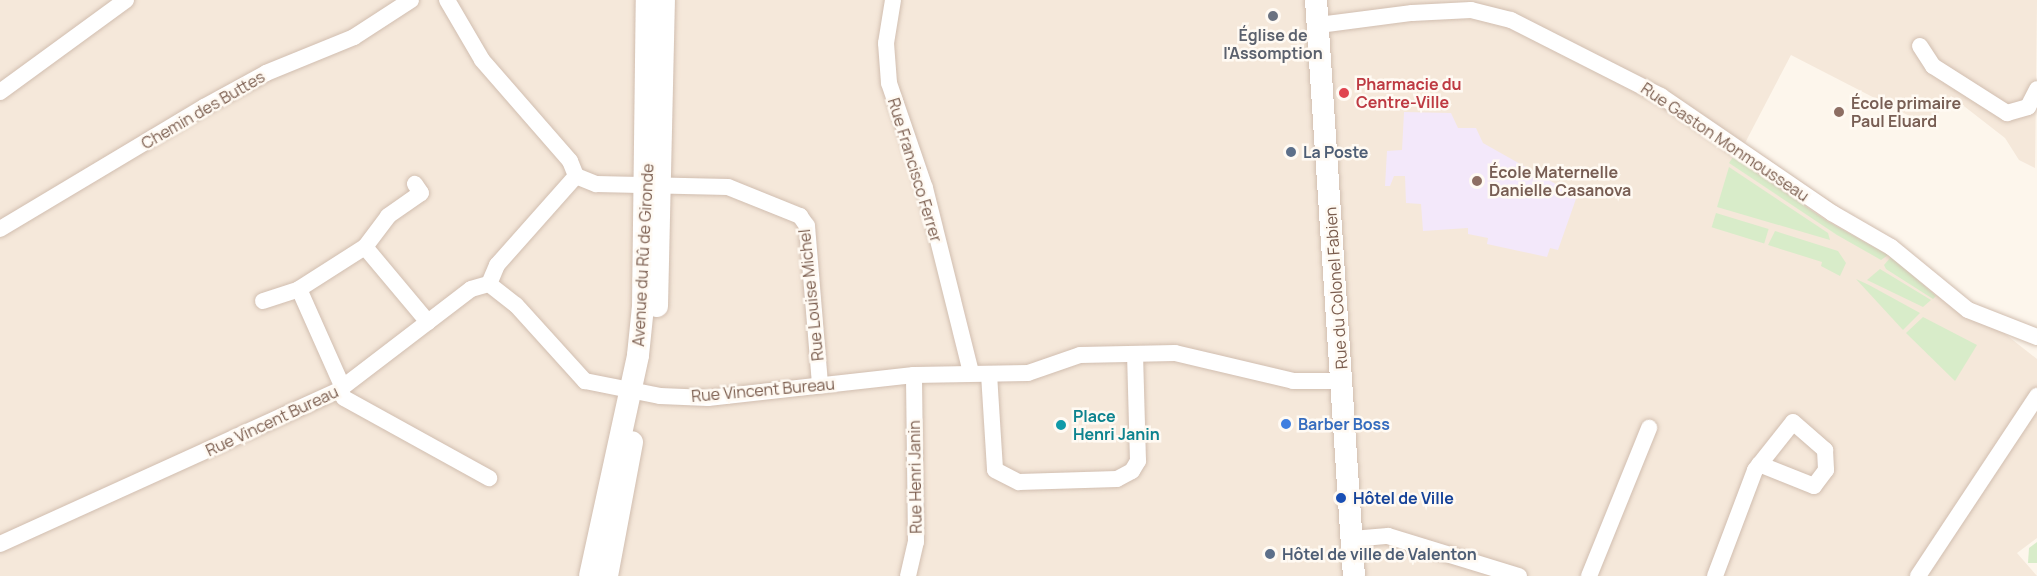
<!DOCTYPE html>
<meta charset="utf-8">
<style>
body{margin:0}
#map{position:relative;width:2037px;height:576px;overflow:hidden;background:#fdf6ec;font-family:Manrope,sans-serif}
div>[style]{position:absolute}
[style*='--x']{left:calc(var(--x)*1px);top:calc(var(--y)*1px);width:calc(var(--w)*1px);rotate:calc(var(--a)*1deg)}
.residential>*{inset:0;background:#f5e8da}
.education>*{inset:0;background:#f3e8fa}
.green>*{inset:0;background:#d8ecc9;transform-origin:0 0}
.roads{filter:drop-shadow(0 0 2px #d1beb0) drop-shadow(0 0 2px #d1beb0)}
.street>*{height:16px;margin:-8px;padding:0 8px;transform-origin:8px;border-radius:8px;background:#fff}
.secondary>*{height:22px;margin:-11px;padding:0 11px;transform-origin:11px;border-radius:11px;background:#fff}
.dots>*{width:16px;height:16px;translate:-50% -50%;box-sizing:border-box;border:3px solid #fffaf3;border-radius:50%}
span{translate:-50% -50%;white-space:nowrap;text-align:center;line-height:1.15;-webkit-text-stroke:5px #fffaf3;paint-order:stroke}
.worship-label{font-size:16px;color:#5b616d;font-weight:700}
.health-label{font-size:16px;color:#be3a42;font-weight:700}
.left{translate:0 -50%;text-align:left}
.education-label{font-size:16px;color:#785e54;font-weight:700}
.street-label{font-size:16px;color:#7a5c4d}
.service-label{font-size:16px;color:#4e5e75;font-weight:700}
.culture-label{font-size:16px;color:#0d838f;font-weight:700}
.shop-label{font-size:16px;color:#366cbe;font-weight:700}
.transit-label{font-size:16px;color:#164399;font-weight:700}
</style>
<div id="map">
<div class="residential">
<div style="clip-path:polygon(0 0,2037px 0,2035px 168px,2019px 160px,2005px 138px,1951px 96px,1929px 126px,1791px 55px,1745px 143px,1876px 232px,2037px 359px,2037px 538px,2017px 553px,2037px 576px,0 576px)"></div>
</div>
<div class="education">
<div style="clip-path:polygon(1404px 112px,1451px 113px,1458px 128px,1476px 128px,1483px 143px,1577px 196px,1558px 250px,1550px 248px,1547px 257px,1487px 244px,1488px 238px,1468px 234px,1468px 228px,1423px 231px,1421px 204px,1406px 203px,1405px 176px,1394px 176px,1390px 186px,1385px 186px,1387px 151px,1402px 150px)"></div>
</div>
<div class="green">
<div style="clip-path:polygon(1733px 157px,1827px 221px,1888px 255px,1881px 260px,1837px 235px,1729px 163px)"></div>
<div style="clip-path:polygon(1729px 167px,1828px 233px,1830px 240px,1717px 207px)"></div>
<div style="left:1716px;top:213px;width:55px;height:15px;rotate:17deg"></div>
<div style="clip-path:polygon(1775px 231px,1838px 251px,1846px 263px,1840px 276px,1821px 266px,1822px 262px,1768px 245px)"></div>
<div style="clip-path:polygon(1891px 257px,1936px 296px,1933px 299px,1886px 269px,1884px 265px)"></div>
<div style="clip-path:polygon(1880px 269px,1931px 300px,1923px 307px,1867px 280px)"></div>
<div style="clip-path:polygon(1856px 279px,1869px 285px,1920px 313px,1903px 330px)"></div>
<div style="clip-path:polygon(1923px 317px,1977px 345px,1955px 381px,1906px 333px)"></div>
<div style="clip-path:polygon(2037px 542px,2037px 563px,2028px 563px,2029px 548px)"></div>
</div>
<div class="roads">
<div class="street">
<div style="--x:447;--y:0;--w:69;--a:59.7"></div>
<div style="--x:482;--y:60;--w:134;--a:48.9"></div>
<div style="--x:570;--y:161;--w:16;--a:68"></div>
<div style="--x:576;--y:176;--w:22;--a:22"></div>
<div style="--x:596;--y:184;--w:132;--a:1.3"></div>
<div style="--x:728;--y:187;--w:78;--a:21.9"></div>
<div style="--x:800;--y:216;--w:12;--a:55"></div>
<div style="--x:807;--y:226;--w:160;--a:85.3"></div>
<div style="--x:893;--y:0;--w:44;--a:99.2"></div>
<div style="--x:886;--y:43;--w:40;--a:85.7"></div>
<div style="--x:889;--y:83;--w:111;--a:71.1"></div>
<div style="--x:925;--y:188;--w:190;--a:76"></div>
<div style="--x:1319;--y:25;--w:94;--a:-7.4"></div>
<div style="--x:1412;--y:13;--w:59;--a:-2.9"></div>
<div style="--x:1471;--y:10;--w:41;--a:14"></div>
<div style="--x:1511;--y:20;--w:168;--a:26.9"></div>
<div style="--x:1661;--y:96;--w:207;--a:34.4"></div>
<div style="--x:1832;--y:213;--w:68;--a:30"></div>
<div style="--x:1891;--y:247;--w:99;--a:39.3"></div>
<div style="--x:1968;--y:310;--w:74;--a:21.4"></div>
<div style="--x:1920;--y:46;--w:24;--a:57"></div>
<div style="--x:1933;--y:66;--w:88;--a:32.4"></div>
<div style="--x:2007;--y:113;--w:22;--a:-16"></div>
<div style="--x:2028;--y:107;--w:20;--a:-63"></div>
<div style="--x:0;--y:92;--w:156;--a:-36.1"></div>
<div style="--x:0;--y:229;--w:238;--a:-30.9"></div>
<div style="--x:204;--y:107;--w:71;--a:-28.7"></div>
<div style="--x:266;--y:73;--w:95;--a:-22.2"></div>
<div style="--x:354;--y:37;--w:68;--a:-33"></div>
<div style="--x:365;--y:247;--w:98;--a:50"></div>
<div style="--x:489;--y:284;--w:34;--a:38"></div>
<div style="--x:516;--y:305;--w:103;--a:47.8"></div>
<div style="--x:585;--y:381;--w:76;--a:11.3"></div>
<div style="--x:660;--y:396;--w:48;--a:2.4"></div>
<div style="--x:708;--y:398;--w:207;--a:-6.4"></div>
<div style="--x:914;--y:375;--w:114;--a:-1"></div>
<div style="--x:1028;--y:373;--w:55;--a:-19.1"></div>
<div style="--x:1080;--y:355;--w:95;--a:-1.2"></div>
<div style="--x:1175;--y:353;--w:121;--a:13.3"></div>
<div style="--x:1293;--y:381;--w:49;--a:0"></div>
<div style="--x:489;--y:284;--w:21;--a:-67"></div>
<div style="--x:497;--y:265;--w:119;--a:-48.4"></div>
<div style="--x:299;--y:289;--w:108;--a:66"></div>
<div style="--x:263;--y:301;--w:38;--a:-18"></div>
<div style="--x:299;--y:289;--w:78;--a:-32.5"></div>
<div style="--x:365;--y:247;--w:39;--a:-53"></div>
<div style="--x:388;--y:216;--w:40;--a:-34.9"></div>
<div style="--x:421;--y:193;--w:11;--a:-124"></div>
<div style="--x:989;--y:374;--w:96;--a:86.4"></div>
<div style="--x:995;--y:470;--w:27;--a:27"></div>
<div style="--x:1019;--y:482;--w:98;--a:-1.8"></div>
<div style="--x:1117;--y:479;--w:17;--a:-28"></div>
<div style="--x:1132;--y:471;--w:12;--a:-59"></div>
<div style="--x:1138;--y:461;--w:106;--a:-91.6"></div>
<div style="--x:339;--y:390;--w:9;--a:58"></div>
<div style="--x:344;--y:398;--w:166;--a:28.9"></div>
<div style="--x:1352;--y:539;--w:36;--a:-5"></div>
<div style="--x:1388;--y:536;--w:137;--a:17"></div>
<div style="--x:0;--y:544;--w:372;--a:-24.4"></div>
<div style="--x:339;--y:390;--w:166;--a:-37.4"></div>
<div style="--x:471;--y:289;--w:19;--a:-16"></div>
<div style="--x:908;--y:576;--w:35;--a:-77"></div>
<div style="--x:916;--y:542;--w:167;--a:-90.7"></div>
<div style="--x:1589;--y:576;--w:160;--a:-67.9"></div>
<div style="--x:1715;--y:576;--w:113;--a:-69.3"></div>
<div style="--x:1755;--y:470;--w:61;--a:-51.6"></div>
<div style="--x:1793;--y:422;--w:43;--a:41.2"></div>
<div style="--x:1825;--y:450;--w:20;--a:87"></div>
<div style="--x:1826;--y:470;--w:20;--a:127"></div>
<div style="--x:1814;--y:486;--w:59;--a:-158.2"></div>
<div style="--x:1918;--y:576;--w:216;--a:-56.5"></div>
</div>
<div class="secondary">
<div style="--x:1316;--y:0;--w:577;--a:86.23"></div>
<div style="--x:657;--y:306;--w:306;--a:-88.7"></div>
<div style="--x:590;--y:576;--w:226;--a:-77.7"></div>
<div style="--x:638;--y:355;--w:48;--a:-84.1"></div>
<div style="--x:643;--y:307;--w:307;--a:-89.3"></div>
<div style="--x:607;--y:576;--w:136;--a:-79.4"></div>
</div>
</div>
<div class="dots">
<div style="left:1273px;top:16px;background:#6b7280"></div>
<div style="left:1344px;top:93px;background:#e0444e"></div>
<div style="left:1839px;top:112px;background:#8d6e63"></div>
<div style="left:1291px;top:152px;background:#5c6f8a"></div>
<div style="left:1477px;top:181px;background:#8d6e63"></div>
<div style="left:1286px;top:424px;background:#3f7fe0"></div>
<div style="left:1061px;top:425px;background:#0f9aa8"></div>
<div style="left:1341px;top:498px;background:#1a4fb4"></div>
<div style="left:1270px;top:554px;background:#5c6f8a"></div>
</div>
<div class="worship-label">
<span style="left:1273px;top:44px">Église de<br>l'Assomption</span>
</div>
<div class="health-label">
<span class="left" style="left:1356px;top:93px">Pharmacie du<br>Centre-Ville</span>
</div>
<div class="education-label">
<span class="left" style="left:1851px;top:112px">École primaire<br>Paul Eluard</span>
<span class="left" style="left:1489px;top:181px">École Maternelle<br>Danielle Casanova</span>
</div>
<div class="street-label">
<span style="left:203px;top:110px;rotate:-30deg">Chemin des Buttes</span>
<span style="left:1725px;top:142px;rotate:34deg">Rue Gaston Monmousseau</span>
<span style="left:915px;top:170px;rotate:73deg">Rue Francisco Ferrer</span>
<span style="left:643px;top:255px;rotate:-87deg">Avenue du Rû de Gironde</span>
<span style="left:1336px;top:288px;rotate:-94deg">Rue du Colonel Fabien</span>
<span style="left:811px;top:295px;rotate:-96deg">Rue Louise Michel</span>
<span style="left:763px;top:390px;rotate:-5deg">Rue Vincent Bureau</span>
<span style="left:272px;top:421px;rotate:-25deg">Rue Vincent Bureau</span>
<span style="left:915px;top:477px;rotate:-91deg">Rue Henri Janin</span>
</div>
<div class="service-label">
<span class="left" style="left:1303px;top:152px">La Poste</span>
<span class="left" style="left:1282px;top:554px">Hôtel de ville de Valenton</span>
</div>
<div class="culture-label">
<span class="left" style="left:1073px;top:425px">Place<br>Henri Janin</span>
</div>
<div class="shop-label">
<span class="left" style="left:1298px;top:424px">Barber Boss</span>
</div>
<div class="transit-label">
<span class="left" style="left:1353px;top:498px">Hôtel de Ville</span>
</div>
</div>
